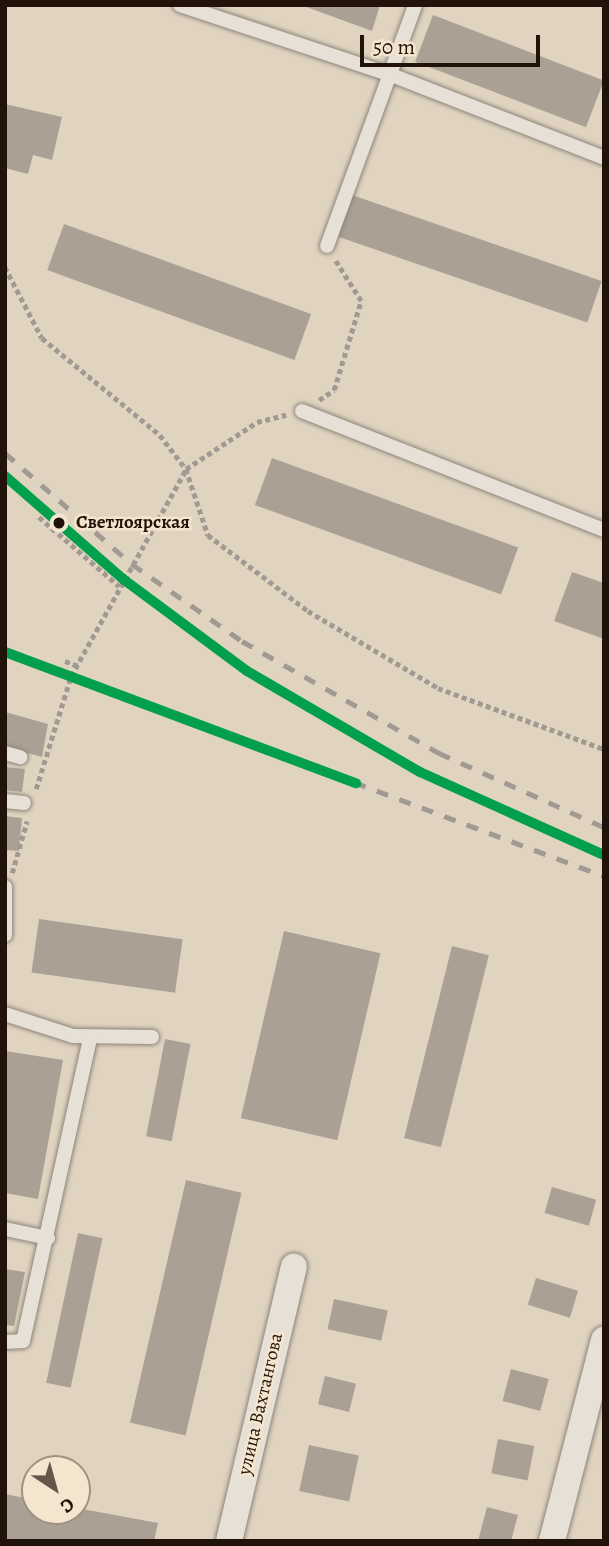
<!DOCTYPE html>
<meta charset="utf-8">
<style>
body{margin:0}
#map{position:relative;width:609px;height:1546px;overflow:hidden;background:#e0d4c1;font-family:Alegreya,serif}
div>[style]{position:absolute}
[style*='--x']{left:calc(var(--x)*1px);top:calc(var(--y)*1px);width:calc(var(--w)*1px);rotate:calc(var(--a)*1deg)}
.building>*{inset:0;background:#aaa194;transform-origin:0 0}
.path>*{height:4.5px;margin-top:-2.25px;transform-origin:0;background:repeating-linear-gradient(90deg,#a09a92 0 5px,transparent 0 8.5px)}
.roads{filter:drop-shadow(0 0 2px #8e857a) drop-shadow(0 0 2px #8e857a)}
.lane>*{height:14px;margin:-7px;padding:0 7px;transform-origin:7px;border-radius:7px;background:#e6e0d6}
.street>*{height:26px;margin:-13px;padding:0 13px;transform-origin:13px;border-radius:13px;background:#e6e0d6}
.rail>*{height:5px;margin-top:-2.5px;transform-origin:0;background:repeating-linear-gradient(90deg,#a09a92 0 12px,transparent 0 24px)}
.rail-1>*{height:10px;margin:-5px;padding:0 5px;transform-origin:5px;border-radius:5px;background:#029f4d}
.dots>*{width:19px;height:19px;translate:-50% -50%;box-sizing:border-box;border:4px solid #f3e5ce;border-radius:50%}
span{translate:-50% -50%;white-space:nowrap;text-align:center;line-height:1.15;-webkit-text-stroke:5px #f3e5ce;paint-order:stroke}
.stop-label{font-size:19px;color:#22130a;font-weight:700}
.left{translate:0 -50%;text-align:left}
.street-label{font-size:19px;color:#22130a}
.frame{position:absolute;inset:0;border:7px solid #22130a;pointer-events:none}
.north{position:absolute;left:21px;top:1455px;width:70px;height:70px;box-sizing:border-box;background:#f3e5ce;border:2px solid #9f9180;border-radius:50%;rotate:144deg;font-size:19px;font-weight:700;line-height:28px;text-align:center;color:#22130a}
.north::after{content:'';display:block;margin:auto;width:24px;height:32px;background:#64574a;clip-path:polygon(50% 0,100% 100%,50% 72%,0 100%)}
.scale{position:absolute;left:360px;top:35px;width:180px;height:32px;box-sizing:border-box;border:4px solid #22130a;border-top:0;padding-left:9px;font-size:21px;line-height:24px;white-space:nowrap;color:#22130a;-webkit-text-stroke:5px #f3e5ce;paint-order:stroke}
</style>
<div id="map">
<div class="building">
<div style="clip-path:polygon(301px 5px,380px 5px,372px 31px)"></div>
<div style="left:433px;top:15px;width:183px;height:50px;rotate:21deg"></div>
<div style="clip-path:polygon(5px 104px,62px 117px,52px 160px,33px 155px,28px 174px,5px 168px)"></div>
<div style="left:352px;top:195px;width:264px;height:44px;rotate:19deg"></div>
<div style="left:64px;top:224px;width:263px;height:49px;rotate:20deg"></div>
<div style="left:272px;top:458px;width:262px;height:50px;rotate:20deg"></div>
<div style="clip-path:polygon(572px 572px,604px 583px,604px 639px,554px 621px)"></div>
<div style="clip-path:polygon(5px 712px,48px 724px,42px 757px,5px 747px)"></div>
<div style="clip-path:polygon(5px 767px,25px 769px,22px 792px,5px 790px)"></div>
<div style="clip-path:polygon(5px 816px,22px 818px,19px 851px,5px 850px)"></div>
<div style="left:39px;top:919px;width:145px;height:54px;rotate:8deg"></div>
<div style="left:284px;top:931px;width:99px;height:192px;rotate:13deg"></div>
<div style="left:452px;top:946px;width:38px;height:198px;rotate:14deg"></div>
<div style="left:165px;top:1039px;width:26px;height:99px;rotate:11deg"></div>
<div style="clip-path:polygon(5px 1051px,63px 1060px,38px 1199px,5px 1193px)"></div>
<div style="left:186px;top:1180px;width:57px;height:249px;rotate:13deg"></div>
<div style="left:552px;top:1187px;width:46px;height:27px;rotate:16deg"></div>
<div style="left:78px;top:1233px;width:25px;height:153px;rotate:12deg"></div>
<div style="clip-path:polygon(5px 1269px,25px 1272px,14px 1326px,5px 1325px)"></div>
<div style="left:536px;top:1278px;width:44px;height:28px;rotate:17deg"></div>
<div style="left:334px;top:1299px;width:55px;height:31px;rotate:12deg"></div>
<div style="left:511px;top:1369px;width:39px;height:33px;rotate:15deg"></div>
<div style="left:325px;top:1376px;width:32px;height:29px;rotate:14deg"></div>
<div style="left:498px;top:1439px;width:37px;height:35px;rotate:11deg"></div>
<div style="left:309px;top:1445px;width:51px;height:47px;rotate:12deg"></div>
<div style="clip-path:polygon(5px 1494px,35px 1500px,35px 1511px,77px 1508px,158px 1523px,154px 1541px,5px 1541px)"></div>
<div style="clip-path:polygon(487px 1507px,518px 1515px,511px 1541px,478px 1541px)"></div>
</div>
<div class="path">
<div style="--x:5;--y:267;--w:80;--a:62.5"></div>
<div style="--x:42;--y:338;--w:153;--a:39.4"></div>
<div style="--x:160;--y:435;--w:43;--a:52.6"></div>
<div style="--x:186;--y:469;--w:70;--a:71.6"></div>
<div style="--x:208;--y:535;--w:126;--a:37.2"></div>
<div style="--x:308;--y:611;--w:151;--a:30.6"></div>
<div style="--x:438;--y:688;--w:177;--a:20.2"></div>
<div style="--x:319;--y:400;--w:18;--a:-34"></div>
<div style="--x:334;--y:390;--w:93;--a:-73.1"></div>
<div style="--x:361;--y:301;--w:49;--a:-122.4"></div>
<div style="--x:39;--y:517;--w:106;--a:40.8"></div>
<div style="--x:65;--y:661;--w:15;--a:20"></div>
<div style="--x:36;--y:789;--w:118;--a:-72.8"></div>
<div style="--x:71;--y:676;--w:237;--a:-60.9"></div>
<div style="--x:186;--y:469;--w:85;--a:-33.5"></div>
<div style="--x:257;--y:422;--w:30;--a:-14"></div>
<div style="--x:12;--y:873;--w:54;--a:-73.9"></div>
</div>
<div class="roads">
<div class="lane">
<div style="--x:180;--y:5;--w:220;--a:18.3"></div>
<div style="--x:389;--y:74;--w:231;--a:21.3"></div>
<div style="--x:327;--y:246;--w:257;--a:-69.9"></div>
<div style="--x:302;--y:411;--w:325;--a:21.5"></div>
<div style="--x:5;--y:753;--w:16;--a:15"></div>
<div style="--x:5;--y:801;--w:19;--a:6"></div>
<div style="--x:5;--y:887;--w:48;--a:90"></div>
<div style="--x:5;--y:1014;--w:71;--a:17.9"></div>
<div style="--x:73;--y:1036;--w:79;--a:0.7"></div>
<div style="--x:5;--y:1229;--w:44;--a:11.8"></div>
<div style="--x:5;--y:1342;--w:18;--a:-3"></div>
<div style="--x:23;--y:1341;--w:310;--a:-77.5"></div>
</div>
<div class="street">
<div style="--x:229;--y:1541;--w:282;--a:-76.7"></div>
<div style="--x:552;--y:1541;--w:208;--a:-75.5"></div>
</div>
</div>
<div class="rail">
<div style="--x:5;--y:453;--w:169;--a:41.2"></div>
<div style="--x:132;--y:564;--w:134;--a:35"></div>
<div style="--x:242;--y:641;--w:227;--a:29.6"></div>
<div style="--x:439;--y:753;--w:181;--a:24.2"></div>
<div style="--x:242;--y:740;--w:387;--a:20.6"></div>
</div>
<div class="rail-1">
<div style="--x:5;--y:476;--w:157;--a:41.1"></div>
<div style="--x:123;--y:579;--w:154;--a:36.6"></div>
<div style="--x:247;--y:671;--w:200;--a:30.3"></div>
<div style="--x:420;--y:772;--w:202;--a:24.3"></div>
<div style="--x:5;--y:652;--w:375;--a:20.5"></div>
</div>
<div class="dots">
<div style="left:59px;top:523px;background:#22130a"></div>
</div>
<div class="stop-label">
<span class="left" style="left:76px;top:523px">Светлоярская</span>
</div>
<div class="street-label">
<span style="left:261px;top:1404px;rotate:-77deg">улица Вахтангова</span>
</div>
<div class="frame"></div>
<div class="north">С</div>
<div class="scale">50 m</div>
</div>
